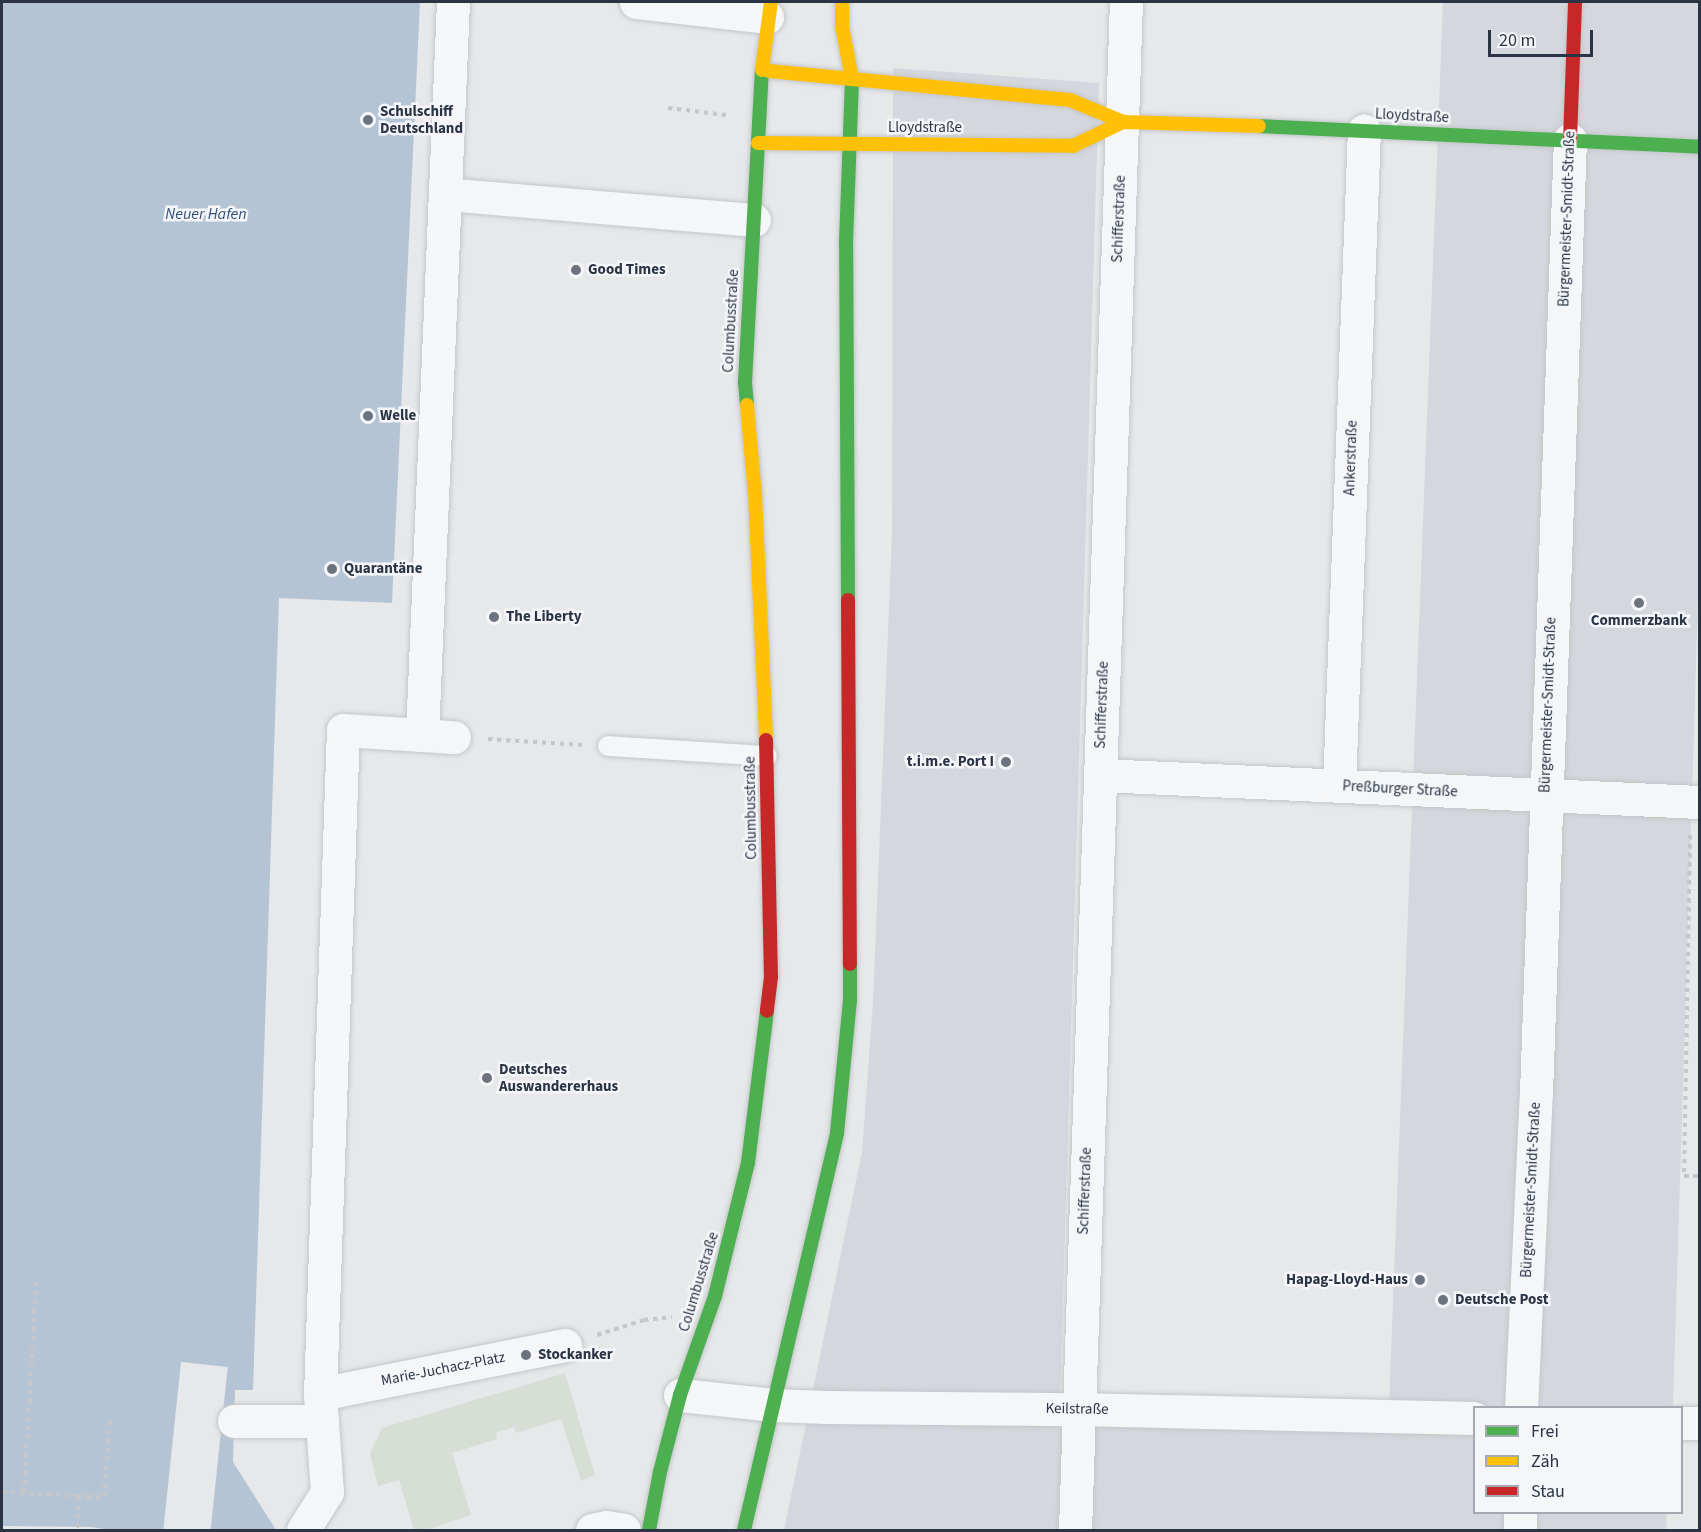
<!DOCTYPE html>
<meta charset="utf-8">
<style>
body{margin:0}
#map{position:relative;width:1701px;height:1532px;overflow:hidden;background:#e6e8ea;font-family:"Source Sans 3",sans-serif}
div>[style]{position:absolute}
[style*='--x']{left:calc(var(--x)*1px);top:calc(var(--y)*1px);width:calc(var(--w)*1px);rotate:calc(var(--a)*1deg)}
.built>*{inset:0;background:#d4d7dd}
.green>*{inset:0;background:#d6ded6}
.water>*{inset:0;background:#b4c4d5}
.pier>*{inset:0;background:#e6e8ea;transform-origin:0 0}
.path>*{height:4px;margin-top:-2px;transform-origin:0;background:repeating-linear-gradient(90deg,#c5c6ca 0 4.5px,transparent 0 9px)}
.roads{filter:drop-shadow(0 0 2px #c4c6c8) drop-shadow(0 0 2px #c4c6c8)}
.lane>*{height:20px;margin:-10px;padding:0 10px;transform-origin:10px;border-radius:10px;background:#f5f6f7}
.street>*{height:33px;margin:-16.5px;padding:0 16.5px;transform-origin:16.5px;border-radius:16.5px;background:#f5f6f7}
.fast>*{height:14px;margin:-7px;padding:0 7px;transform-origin:7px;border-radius:7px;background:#4caf50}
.slow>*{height:14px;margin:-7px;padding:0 7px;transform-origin:7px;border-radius:7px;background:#ffc107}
.jam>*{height:14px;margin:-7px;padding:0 7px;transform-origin:7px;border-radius:7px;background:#c62828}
.dots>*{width:16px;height:16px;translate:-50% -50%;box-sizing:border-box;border:3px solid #f4f6f9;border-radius:50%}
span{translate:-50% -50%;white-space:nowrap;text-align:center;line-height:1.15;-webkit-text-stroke:5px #f4f6f9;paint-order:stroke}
.poi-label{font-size:15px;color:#2b3445;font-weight:700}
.left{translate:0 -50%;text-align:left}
.right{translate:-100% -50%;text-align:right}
.street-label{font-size:15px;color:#2b3445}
.water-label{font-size:16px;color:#34527a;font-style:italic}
.frame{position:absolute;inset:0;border:3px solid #2b3445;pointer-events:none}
.legend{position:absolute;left:1473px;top:1406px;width:210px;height:108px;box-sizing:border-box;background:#f4f6f9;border:2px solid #a4a8b1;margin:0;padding:8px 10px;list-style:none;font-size:18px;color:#2b3445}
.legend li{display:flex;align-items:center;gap:12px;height:30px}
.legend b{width:30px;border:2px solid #a4a8b1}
.scale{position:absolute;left:1488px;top:30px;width:105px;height:27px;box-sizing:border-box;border:3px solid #2b3445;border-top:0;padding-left:8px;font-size:18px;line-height:21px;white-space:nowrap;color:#2b3445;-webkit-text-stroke:4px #f4f6f9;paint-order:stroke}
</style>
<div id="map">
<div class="built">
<div style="clip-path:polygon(1443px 2px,1699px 2px,1699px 567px,1673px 1407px,1474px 1408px,1474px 1512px,1667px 1513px,1666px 1530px,784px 1530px,862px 1152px,873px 1003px,892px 533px,893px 68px,1099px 83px,1060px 1398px,1389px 1406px)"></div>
</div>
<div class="green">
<div style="clip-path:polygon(565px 1373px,595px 1475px,581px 1481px,561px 1419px,516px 1433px,514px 1427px,496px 1433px,497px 1439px,452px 1453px,471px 1515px,426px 1530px,414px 1530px,399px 1480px,378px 1486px,370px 1453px,382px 1428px)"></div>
</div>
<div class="water">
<div style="clip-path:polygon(2px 2px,420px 2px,392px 603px,279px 598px,253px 1390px,235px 1390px,233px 1462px,276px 1530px,112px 1530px,91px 1527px,2px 1526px)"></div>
</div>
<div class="pier">
<div style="left:181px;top:1362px;width:47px;height:169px;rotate:6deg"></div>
</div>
<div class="path">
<div style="--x:668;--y:108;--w:59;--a:6.8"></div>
<div style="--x:488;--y:739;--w:94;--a:3.7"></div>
<div style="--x:1690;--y:835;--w:341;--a:91"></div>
<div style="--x:1684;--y:1176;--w:16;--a:0"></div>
<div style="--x:597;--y:1335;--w:49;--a:-17.7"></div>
<div style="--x:644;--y:1320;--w:28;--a:-6"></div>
<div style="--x:2;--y:1492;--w:76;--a:3"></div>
<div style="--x:78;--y:1496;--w:34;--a:92"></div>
<div style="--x:24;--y:1493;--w:211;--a:-86.7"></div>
<div style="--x:78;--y:1496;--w:26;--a:2"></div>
<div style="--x:104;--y:1497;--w:79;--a:-85.7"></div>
</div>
<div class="roads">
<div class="lane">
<div style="--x:608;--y:746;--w:159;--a:3.6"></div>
</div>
<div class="street">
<div style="--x:636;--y:2;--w:132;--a:6.5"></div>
<div style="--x:445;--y:194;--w:310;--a:4.8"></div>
<div style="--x:422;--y:735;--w:32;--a:4"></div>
<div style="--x:1100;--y:775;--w:601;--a:2.58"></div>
<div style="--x:1339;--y:786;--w:656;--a:-87.82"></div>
<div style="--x:320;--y:1394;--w:250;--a:-11.3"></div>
<div style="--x:680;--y:1395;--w:94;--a:6.1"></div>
<div style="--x:773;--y:1405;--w:53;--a:2.2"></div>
<div style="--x:826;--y:1407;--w:252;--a:0.5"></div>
<div style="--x:1078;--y:1409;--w:396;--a:1.3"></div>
<div style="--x:1521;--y:1408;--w:315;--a:-87.3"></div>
<div style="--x:1536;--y:1093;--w:954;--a:-87.96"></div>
<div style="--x:234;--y:1421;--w:88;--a:0"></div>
<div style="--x:1682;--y:1423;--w:18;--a:0"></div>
<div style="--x:1520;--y:1512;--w:18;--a:90"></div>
<div style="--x:303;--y:1530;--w:45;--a:-57.7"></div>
<div style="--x:327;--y:1492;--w:98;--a:-94.1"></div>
<div style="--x:320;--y:1394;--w:664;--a:-88.02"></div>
<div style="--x:343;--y:730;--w:79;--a:3.6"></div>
<div style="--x:422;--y:735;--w:734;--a:-87.58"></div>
<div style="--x:592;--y:1530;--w:14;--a:-12"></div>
<div style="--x:606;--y:1527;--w:18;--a:9"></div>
<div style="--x:1075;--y:1530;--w:1529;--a:-88.09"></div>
</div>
<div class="fast">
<div style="--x:1259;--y:126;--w:441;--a:2.7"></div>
<div style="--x:747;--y:405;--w:23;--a:-95"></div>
<div style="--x:745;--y:382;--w:312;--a:-86.9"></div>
<div style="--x:762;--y:70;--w:7;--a:8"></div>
<div style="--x:848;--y:600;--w:357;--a:-90.3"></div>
<div style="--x:846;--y:243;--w:164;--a:-87.9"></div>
<div style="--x:649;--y:1530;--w:59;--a:-79.3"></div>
<div style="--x:660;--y:1472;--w:80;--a:-75.4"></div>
<div style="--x:680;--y:1395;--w:105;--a:-70.5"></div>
<div style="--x:715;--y:1296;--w:137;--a:-76.1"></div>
<div style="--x:748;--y:1163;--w:153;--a:-82.9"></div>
<div style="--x:744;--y:1530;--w:408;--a:-76.8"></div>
<div style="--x:837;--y:1133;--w:133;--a:-84.4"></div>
<div style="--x:850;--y:1001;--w:37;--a:-90"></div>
</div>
<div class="slow">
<div style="--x:842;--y:2;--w:24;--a:90"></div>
<div style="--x:842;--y:26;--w:54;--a:79.3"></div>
<div style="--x:762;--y:70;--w:69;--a:-82.5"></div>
<div style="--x:769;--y:71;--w:302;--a:5.5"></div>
<div style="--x:1070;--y:100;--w:57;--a:22.5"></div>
<div style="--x:1123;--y:122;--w:136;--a:1.7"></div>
<div style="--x:758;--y:143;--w:315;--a:0.5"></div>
<div style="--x:1073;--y:146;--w:55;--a:-25.6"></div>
<div style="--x:747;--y:405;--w:89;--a:84.9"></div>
<div style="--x:755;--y:494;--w:246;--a:87.4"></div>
</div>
<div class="jam">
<div style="--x:1570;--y:140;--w:138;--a:-87.9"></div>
<div style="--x:848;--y:600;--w:364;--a:89.7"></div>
<div style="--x:766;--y:740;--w:237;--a:88.8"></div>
<div style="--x:771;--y:977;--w:34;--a:97"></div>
</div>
</div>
<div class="dots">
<div style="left:368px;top:120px;background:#6c737f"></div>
<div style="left:576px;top:270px;background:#6c737f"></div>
<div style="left:368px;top:416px;background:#6c737f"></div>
<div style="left:332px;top:569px;background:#6c737f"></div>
<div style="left:1639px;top:603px;background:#6c737f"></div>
<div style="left:494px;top:617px;background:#6c737f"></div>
<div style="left:1006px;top:762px;background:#6c737f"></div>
<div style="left:487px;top:1078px;background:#6c737f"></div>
<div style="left:1420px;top:1280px;background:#6c737f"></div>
<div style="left:1443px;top:1300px;background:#6c737f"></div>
<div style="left:526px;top:1355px;background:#6c737f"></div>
</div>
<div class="poi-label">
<span class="left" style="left:380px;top:120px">Schulschiff<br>Deutschland</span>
<span class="left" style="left:588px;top:270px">Good Times</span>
<span class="left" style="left:380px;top:416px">Welle</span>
<span class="left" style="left:344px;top:569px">Quarantäne</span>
<span class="left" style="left:506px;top:617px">The Liberty</span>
<span style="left:1639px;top:621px">Commerzbank</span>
<span class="right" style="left:994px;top:762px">t.i.m.e. Port I</span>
<span class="left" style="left:499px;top:1078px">Deutsches<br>Auswandererhaus</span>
<span class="right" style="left:1408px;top:1280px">Hapag-Lloyd-Haus</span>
<span class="left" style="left:1455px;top:1300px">Deutsche Post</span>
<span class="left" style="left:538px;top:1355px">Stockanker</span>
</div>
<div class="street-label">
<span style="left:1412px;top:116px;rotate:3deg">Lloydstraße</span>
<span style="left:925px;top:128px">Lloydstraße</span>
<span style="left:1119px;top:219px;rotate:-88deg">Schifferstraße</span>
<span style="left:1567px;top:219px;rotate:-88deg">Bürgermeister-Smidt-Straße</span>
<span style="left:731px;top:321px;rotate:-87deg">Columbusstraße</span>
<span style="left:1351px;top:458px;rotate:-88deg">Ankerstraße</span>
<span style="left:1102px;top:705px;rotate:-88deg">Schifferstraße</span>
<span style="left:1548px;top:705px;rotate:-88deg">Bürgermeister-Smidt-Straße</span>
<span style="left:1400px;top:789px;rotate:3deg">Preßburger Straße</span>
<span style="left:751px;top:808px;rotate:-91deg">Columbusstraße</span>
<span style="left:1531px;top:1190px;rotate:-87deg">Bürgermeister-Smidt-Straße</span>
<span style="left:1085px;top:1191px;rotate:-88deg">Schifferstraße</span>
<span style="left:699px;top:1282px;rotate:-73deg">Columbusstraße</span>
<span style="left:443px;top:1369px;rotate:-11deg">Marie-Juchacz-Platz</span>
<span style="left:1077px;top:1409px;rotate:1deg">Keilstraße</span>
</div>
<div class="water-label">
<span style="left:206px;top:214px">Neuer Hafen</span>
</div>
<div class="frame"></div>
<ul class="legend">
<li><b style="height:8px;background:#4caf50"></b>Frei</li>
<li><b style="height:8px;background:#ffc107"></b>Zäh</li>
<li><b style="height:8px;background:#c62828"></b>Stau</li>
</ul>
<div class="scale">20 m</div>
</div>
